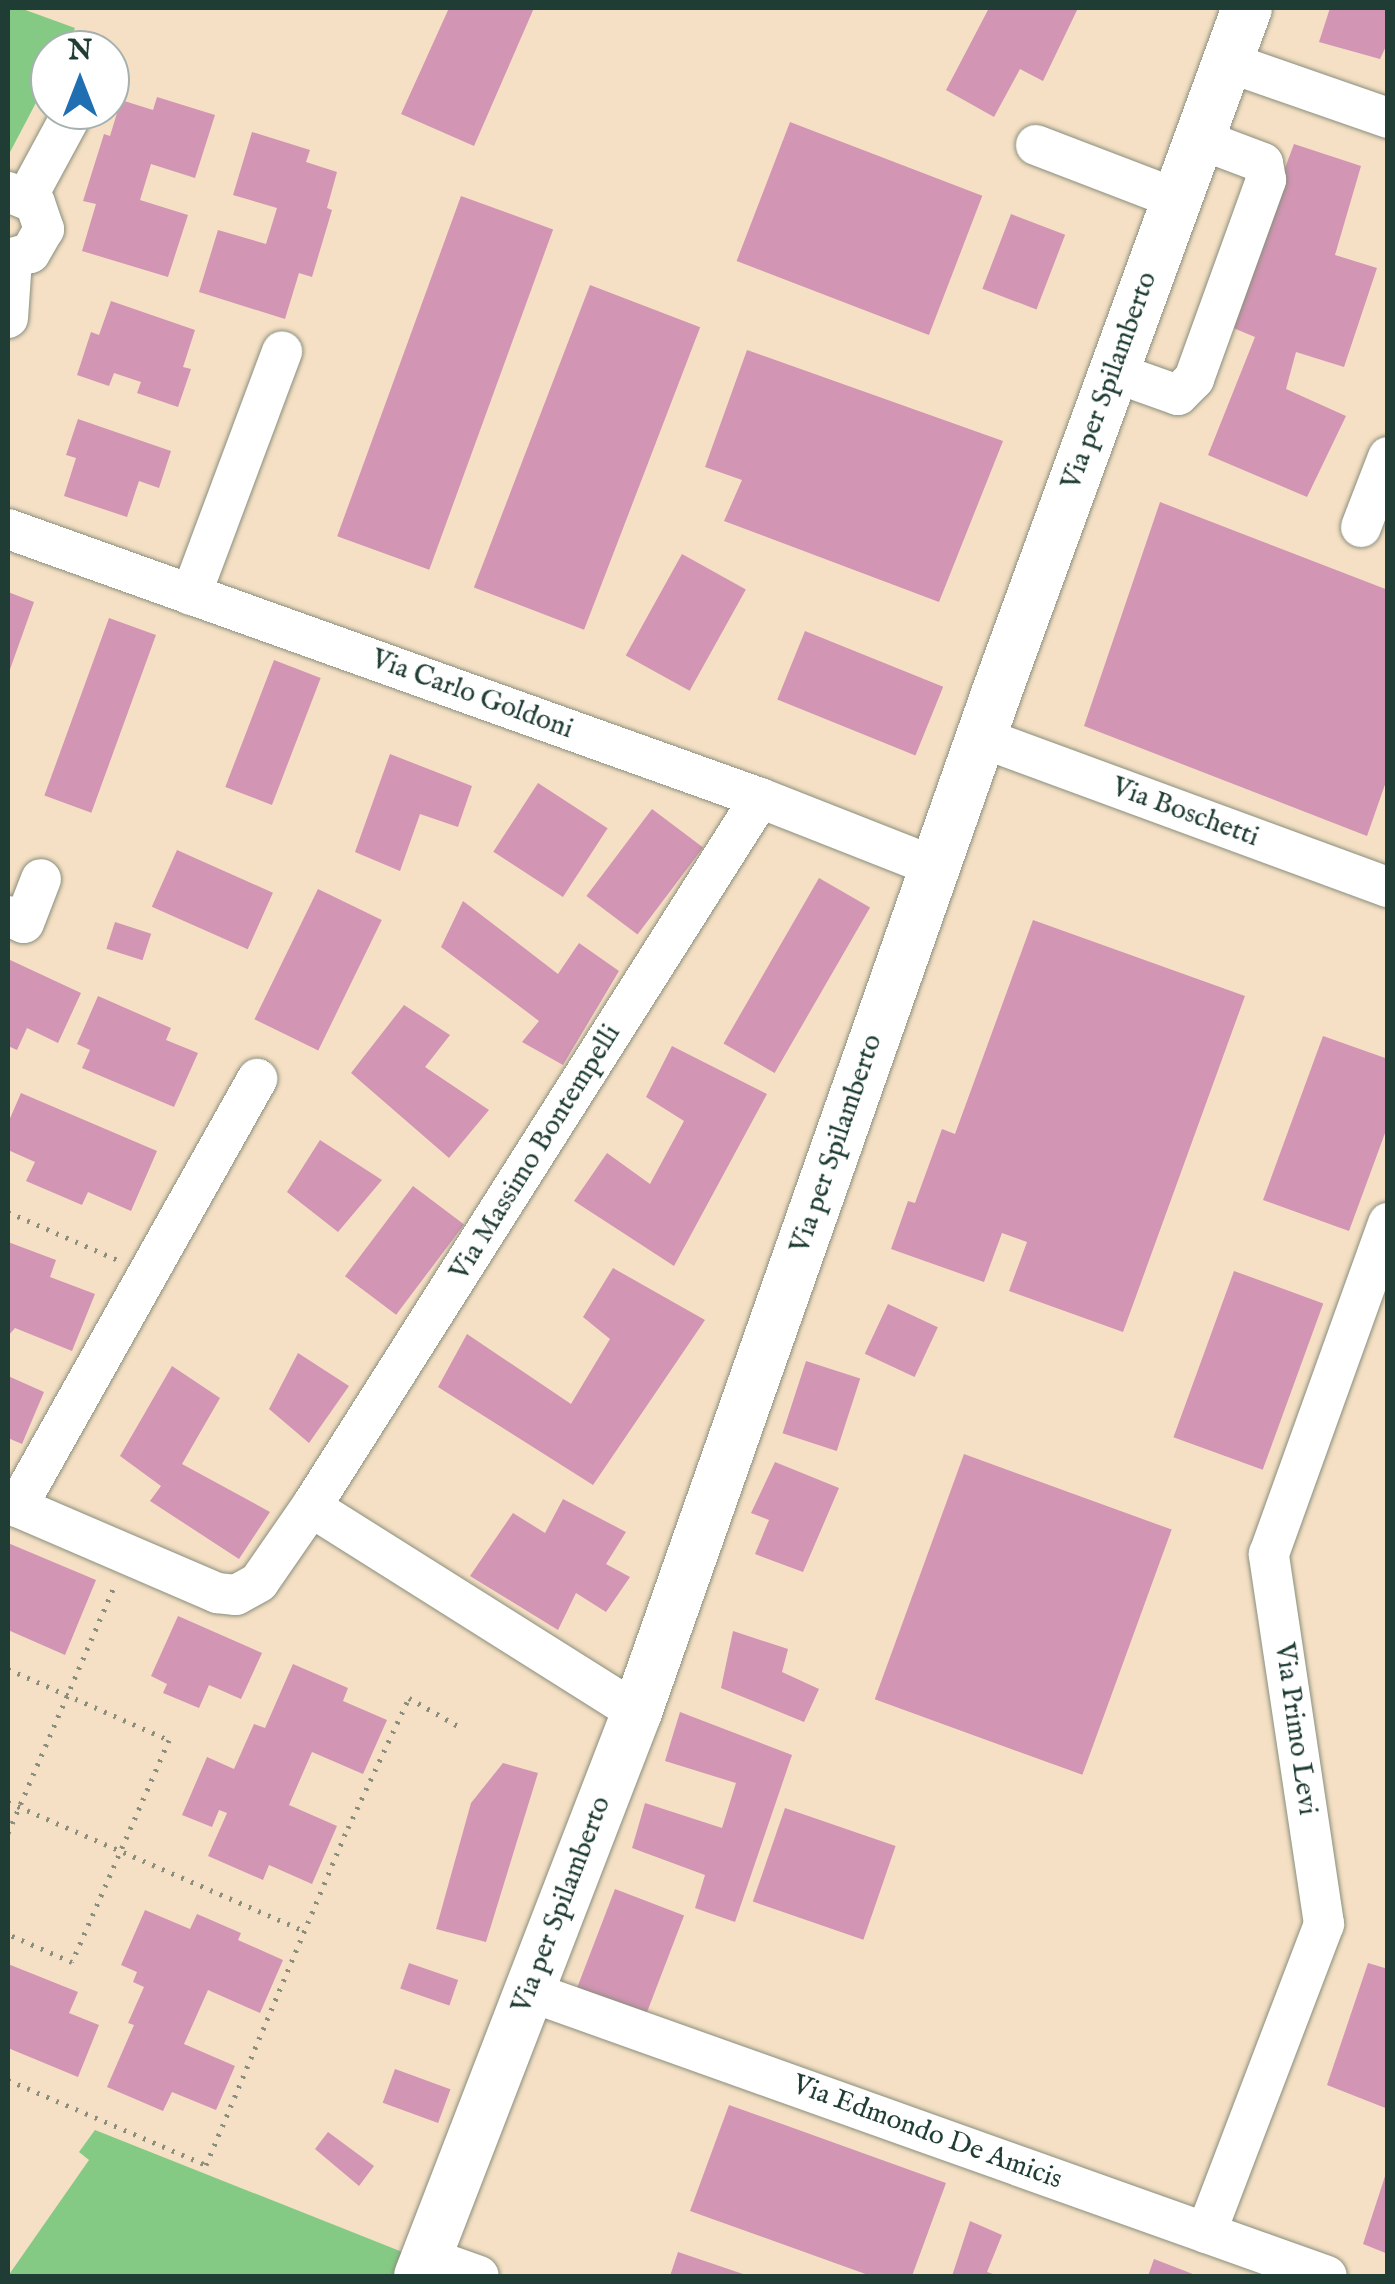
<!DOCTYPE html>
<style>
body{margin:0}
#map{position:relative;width:1395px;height:2284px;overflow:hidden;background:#f5e0c5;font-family:"IM FELL English",serif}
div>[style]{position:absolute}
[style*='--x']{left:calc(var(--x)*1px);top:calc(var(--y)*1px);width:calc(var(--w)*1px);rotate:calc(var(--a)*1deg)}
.green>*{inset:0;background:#84ca84}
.building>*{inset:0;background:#d295b4;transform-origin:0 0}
.path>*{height:5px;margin-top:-2.5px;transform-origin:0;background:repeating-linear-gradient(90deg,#8a8e7c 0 2.5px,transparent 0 10.5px)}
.roads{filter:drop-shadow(0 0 2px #8a8e7c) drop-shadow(0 0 2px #8a8e7c)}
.minor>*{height:40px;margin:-20px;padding:0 20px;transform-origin:20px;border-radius:20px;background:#fff}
.major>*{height:50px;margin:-25px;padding:0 25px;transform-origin:25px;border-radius:25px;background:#fff}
span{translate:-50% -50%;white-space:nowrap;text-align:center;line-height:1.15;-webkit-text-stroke:9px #fff;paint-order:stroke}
.street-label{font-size:28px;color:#1f3d34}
.frame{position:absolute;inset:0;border:10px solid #1f3d34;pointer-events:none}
.north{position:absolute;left:30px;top:30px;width:100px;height:100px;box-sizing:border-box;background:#fff;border:2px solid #a5b1ae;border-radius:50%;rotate:0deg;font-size:28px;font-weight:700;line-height:40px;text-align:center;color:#1f3d34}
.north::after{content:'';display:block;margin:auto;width:35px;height:45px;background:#1f6fb2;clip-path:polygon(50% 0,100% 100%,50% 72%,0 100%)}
</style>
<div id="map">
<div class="green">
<div style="clip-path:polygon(8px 8px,20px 8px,75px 28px,64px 50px,50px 50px,50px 76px,8px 156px)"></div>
<div style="clip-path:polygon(95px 2130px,410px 2255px,403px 2276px,8px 2276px,89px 2160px,79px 2152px)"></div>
</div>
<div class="building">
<div style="clip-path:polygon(449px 8px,534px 8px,474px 146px,401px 114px)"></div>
<div style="clip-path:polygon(989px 8px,1078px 8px,1043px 81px,1020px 69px,994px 117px,946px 90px)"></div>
<div style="clip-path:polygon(1330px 8px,1388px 8px,1388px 42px,1380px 59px,1319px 42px)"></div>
<div style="clip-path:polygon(157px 97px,215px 115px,195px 178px,151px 164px,140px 200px,188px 215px,168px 277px,82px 251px,96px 204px,83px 201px,104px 134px,110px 136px,121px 100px,153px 110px)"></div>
<div style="left:790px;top:122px;width:206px;height:149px;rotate:21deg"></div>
<div style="clip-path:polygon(252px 132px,310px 150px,306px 162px,337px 172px,327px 208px,332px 210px,312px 277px,299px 273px,285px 319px,199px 292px,218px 230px,266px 244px,277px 208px,233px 195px)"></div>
<div style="clip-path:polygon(1294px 144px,1361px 166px,1335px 255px,1377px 268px,1344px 367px,1296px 352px,1286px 389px,1346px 416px,1307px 497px,1208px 455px,1255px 337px,1226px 325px)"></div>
<div style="left:461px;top:196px;width:98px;height:362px;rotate:20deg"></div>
<div style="left:1011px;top:214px;width:58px;height:80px;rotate:21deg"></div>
<div style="left:590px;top:285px;width:118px;height:324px;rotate:21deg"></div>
<div style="clip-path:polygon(111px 301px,195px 330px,183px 367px,191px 369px,178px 407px,137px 393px,141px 382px,114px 373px,109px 386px,77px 375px,91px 332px,99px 335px)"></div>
<div style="clip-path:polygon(747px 350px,1003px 441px,939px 602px,724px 521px,742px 480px,705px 467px)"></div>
<div style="clip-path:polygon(78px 419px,171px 451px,159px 488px,139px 481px,127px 517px,64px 496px,76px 458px,66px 455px)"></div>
<div style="clip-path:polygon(1160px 502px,1388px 590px,1388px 776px,1367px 836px,1084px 726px)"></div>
<div style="left:682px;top:554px;width:73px;height:116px;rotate:29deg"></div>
<div style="clip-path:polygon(8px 592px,34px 602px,8px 675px)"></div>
<div style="left:109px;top:618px;width:50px;height:189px;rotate:20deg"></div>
<div style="left:805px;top:631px;width:149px;height:74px;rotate:22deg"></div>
<div style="left:274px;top:660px;width:50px;height:136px;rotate:21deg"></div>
<div style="clip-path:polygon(390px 754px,472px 786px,458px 827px,420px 814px,400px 871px,355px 852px)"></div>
<div style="left:538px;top:783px;width:83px;height:82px;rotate:33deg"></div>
<div style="left:652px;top:809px;width:64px;height:109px;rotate:37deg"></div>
<div style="left:177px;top:850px;width:105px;height:62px;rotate:24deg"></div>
<div style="left:819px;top:878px;width:59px;height:191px;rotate:30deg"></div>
<div style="left:318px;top:889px;width:71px;height:145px;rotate:26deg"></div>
<div style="clip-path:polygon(463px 901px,558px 974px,579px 943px,619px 971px,563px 1065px,522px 1042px,539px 1021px,441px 947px)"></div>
<div style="clip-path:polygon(1033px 920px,1245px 996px,1123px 1332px,1009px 1291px,1027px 1242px,1002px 1233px,984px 1282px,891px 1249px,908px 1201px,915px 1203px,942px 1129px,955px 1134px)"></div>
<div style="left:115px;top:922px;width:38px;height:28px;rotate:18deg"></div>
<div style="clip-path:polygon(8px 959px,81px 993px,58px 1043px,27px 1028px,17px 1050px,8px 1046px)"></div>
<div style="clip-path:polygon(98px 996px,171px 1028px,166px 1040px,198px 1053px,174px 1107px,82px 1068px,90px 1050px,77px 1044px)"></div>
<div style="clip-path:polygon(404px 1005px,450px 1035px,425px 1067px,489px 1110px,449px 1158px,351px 1073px)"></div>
<div style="clip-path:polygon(1323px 1036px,1388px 1059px,1388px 1125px,1349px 1231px,1263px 1200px)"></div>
<div style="clip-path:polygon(672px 1046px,767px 1094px,674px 1266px,574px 1201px,607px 1153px,650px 1184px,684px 1121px,646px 1097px)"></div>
<div style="clip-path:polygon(21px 1093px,157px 1151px,131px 1211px,88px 1192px,82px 1205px,26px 1181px,35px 1162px,8px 1150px,8px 1123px)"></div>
<div style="clip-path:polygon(320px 1140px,382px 1180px,338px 1232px,287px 1192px)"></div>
<div style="left:413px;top:1186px;width:64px;height:113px;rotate:37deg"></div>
<div style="clip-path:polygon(8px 1242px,56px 1260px,50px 1277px,95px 1294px,72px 1351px,15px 1328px,8px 1336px)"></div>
<div style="clip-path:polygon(613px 1268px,705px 1320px,593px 1485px,438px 1387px,467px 1334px,571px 1404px,610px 1339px,583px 1317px)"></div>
<div style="left:1234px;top:1271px;width:95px;height:177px;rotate:20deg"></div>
<div style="left:888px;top:1304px;width:55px;height:55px;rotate:25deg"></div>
<div style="clip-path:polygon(298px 1353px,349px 1386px,309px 1443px,269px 1409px)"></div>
<div style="left:806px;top:1361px;width:57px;height:76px;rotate:18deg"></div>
<div style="clip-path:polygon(172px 1366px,220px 1398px,182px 1464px,270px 1512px,239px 1559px,150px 1501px,161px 1486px,120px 1456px)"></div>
<div style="clip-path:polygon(8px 1376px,44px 1392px,22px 1444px,8px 1438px)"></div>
<div style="left:964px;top:1454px;width:221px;height:261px;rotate:20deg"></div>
<div style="clip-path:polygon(775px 1462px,839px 1488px,803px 1572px,755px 1554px,769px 1520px,751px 1513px)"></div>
<div style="clip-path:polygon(563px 1499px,626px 1532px,606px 1564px,630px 1577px,606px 1612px,576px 1593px,558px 1630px,470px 1576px,513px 1513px,545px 1533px)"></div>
<div style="clip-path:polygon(8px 1543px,96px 1580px,65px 1655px,8px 1630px)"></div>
<div style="clip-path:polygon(178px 1616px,262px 1653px,241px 1699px,209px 1685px,199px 1708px,163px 1693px,167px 1684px,151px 1676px)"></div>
<div style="clip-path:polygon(733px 1631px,788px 1649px,782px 1672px,819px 1689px,804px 1722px,721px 1688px)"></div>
<div style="clip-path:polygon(293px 1664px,348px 1688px,343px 1701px,387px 1720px,363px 1774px,312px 1752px,289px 1805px,337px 1826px,312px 1884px,269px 1865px,263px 1880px,208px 1856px,227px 1813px,219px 1810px,212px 1827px,182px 1815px,207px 1757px,234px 1769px,254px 1724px,265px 1728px)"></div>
<div style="clip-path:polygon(680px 1712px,792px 1755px,735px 1922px,695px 1908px,705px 1875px,632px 1848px,645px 1803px,722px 1828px,736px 1783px,665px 1761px)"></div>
<div style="clip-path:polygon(503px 1763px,538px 1773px,486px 1942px,436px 1929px,471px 1803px)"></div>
<div style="left:785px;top:1808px;width:117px;height:99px;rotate:19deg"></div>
<div style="left:615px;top:1889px;width:74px;height:110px;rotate:21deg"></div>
<div style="clip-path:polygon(145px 1910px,190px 1929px,197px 1914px,241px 1933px,238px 1940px,283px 1960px,260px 2013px,208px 1990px,184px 2044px,235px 2066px,216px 2110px,172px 2092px,163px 2111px,107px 2087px,134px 2025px,128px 2023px,144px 1987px,133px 1982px,137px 1972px,121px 1965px)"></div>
<div style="left:409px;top:1963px;width:52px;height:27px;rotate:19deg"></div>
<div style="clip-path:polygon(1368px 1963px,1388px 1969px,1388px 2109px,1327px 2085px)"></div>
<div style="clip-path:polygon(8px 1964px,78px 1992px,69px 2013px,99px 2025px,78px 2077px,8px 2048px)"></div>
<div style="left:395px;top:2069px;width:59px;height:36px;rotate:20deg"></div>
<div style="clip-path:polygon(729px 2105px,946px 2183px,912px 2276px,871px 2276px,690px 2211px)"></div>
<div style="clip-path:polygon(328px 2132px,374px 2166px,359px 2186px,315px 2149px)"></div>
<div style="clip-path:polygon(1387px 2170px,1388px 2170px,1388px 2254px,1363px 2244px)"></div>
<div style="clip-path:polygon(970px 2221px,1002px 2235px,987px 2272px,999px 2276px,952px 2276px)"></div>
<div style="clip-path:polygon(678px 2252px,749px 2276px,670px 2276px)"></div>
<div style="clip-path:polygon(1154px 2259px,1198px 2276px,1148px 2276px)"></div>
</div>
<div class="path">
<div style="--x:8;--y:1212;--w:120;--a:23.6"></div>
<div style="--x:8;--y:1669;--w:176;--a:23.8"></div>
<div style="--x:169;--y:1740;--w:242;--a:113.6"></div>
<div style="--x:72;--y:1962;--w:70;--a:-156.4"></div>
<div style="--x:8;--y:1802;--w:324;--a:23.5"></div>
<div style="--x:8;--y:1833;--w:270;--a:-66.7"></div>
<div style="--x:8;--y:2080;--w:215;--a:23.2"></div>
<div style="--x:206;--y:2165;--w:366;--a:-67.2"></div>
<div style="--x:348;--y:1828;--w:144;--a:-64.9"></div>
<div style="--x:409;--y:1698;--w:56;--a:29.7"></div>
</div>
<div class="roads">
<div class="minor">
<div style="--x:1227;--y:62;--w:170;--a:19.2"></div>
<div style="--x:1036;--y:145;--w:151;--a:21"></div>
<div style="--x:8;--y:192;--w:29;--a:22"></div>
<div style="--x:35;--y:203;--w:28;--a:71"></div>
<div style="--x:44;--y:229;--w:28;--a:120"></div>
<div style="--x:30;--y:253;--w:23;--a:165"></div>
<div style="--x:27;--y:197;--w:99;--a:-61.6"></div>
<div style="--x:8;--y:318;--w:59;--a:-86.1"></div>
<div style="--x:1113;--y:372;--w:69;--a:19.5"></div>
<div style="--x:1178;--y:395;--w:23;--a:-45"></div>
<div style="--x:1194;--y:379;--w:212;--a:-70.1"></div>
<div style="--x:1266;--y:180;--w:17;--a:-100"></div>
<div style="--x:1263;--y:163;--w:68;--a:-159.4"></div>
<div style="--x:1361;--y:527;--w:75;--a:-68.9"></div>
<div style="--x:8;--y:529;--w:799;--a:19.68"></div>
<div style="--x:760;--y:798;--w:188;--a:21.5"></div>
<div style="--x:191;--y:595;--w:260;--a:-69.5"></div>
<div style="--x:982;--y:738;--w:432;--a:20.2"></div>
<div style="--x:8;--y:916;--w:17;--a:24"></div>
<div style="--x:24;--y:923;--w:47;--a:-68.9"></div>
<div style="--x:8;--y:1503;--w:228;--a:23.3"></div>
<div style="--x:217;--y:1593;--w:19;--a:6"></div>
<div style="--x:236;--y:1595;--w:26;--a:-29"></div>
<div style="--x:259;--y:1582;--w:91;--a:-55.3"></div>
<div style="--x:311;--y:1507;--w:839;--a:-57.65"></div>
<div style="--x:17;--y:1507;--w:491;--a:-60.7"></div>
<div style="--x:311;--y:1507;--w:385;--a:32.2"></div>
<div style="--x:528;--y:1991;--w:848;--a:19.63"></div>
<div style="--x:1206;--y:2233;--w:331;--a:-69.1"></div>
<div style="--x:1324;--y:1924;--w:374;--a:-98.5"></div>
<div style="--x:1269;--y:1554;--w:352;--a:-70.2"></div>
<div style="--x:426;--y:2257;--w:56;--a:19.7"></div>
</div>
<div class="major">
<div style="--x:419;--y:2276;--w:605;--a:-68.87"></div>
<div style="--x:637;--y:1712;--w:1079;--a:-70.57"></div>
<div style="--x:996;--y:694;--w:730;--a:-69.9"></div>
</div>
</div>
<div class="street-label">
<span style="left:1110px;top:381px;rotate:-70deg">Via per Spilamberto</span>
<span style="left:472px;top:695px;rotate:20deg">Via Carlo Goldoni</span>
<span style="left:1185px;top:813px;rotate:20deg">Via Boschetti</span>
<span style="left:837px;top:1144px;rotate:-71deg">Via per Spilamberto</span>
<span style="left:536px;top:1153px;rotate:-58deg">Via Massimo Bontempelli</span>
<span style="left:1295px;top:1729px;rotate:82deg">Via Primo Levi</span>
<span style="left:562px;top:1905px;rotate:-69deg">Via per Spilamberto</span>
<span style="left:927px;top:2133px;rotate:20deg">Via Edmondo De Amicis</span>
</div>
<div class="frame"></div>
<div class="north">N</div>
</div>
